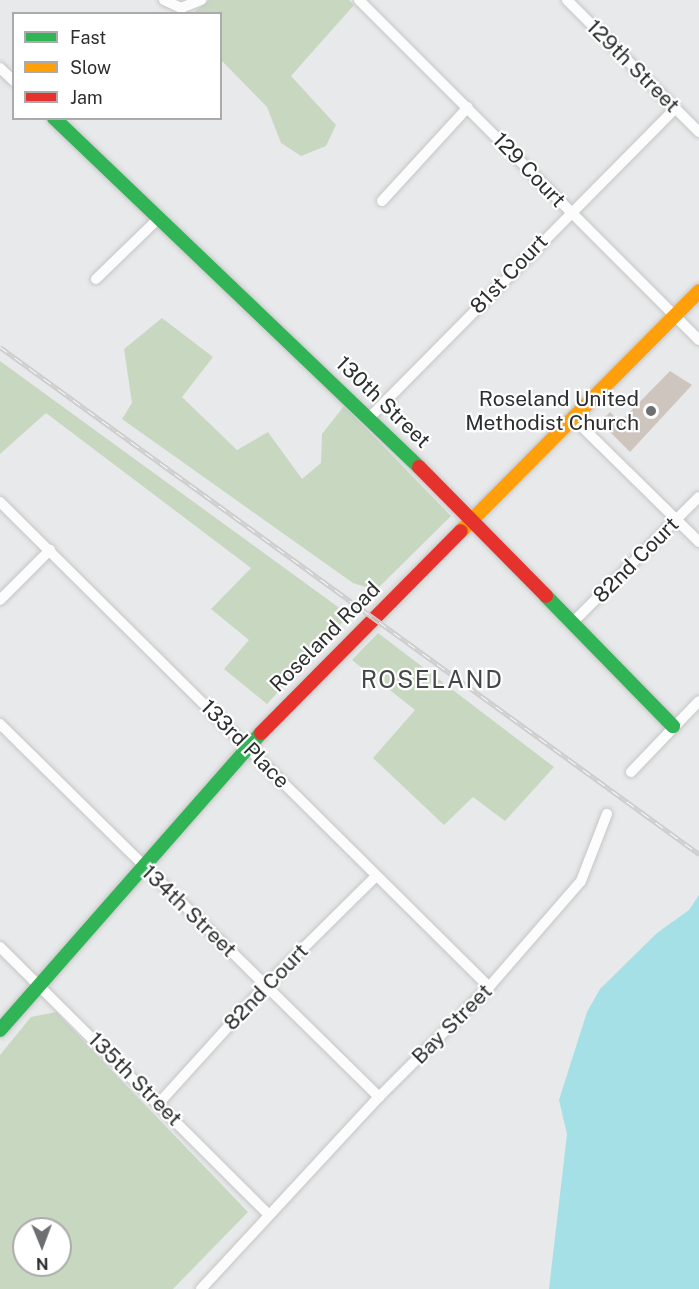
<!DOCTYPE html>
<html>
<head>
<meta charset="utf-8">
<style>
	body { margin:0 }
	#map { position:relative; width:699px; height:1289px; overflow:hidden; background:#e8e9ea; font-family:"Public Sans",sans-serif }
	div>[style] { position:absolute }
	.green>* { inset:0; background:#c8d8c0 }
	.water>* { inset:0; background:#a5e0e6 }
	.building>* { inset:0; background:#cfc5bf }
	.roads { filter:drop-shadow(0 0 2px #c5c6c7) drop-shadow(0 0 2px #c5c6c7) }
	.street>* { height:10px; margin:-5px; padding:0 5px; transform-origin:5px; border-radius:5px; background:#fcfcfc }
	.fast>* { height:14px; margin:-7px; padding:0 7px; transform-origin:7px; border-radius:7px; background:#30b455 }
	.slow>* { height:14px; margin:-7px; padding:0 7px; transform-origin:7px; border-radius:7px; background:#ff9f0a }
	.jam>* { height:14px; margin:-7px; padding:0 7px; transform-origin:7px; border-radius:7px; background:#e5322d }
	.rail>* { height:5px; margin-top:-2.5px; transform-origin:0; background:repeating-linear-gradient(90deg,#fff 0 9px,#cececf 0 18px); box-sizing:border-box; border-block:2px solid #cececf }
	.dots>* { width:16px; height:16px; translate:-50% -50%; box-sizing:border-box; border:3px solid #fff; border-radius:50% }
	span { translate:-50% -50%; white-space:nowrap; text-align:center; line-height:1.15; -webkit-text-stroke:4.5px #fff; paint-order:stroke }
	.street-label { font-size:21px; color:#2d2e2f }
	.poi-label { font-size:21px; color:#2d2e2f }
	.right { translate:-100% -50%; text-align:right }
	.quarter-label { font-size:24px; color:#444648; letter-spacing:1.5px }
	.legend { position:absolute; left:12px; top:12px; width:210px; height:108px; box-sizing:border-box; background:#fff; border:2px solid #ababac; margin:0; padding:8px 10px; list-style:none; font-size:18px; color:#2d2e2f }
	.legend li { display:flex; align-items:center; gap:12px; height:30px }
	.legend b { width:30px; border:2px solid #ababac }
	.north { position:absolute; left:12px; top:1217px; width:60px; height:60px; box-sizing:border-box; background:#fff; border:2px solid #ababac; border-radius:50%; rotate:179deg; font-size:16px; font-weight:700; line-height:24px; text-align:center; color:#2d2e2f }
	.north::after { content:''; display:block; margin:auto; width:21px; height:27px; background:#6e6f70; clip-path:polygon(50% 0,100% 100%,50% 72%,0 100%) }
</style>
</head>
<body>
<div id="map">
	<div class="green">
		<i style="clip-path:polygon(209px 0,349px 0,354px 5px,291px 76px,336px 125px,326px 146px,301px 156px,281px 143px,267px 107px,221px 60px,220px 14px,193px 13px)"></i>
		<i style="clip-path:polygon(162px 318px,213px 357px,182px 397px,237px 450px,268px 432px,302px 479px,321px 463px,322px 434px,344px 406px,451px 516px,376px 590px,353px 583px,122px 419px,132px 403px,124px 349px)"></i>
		<i style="clip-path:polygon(0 361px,349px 615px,267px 704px,224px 669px,249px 640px,211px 609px,251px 568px,46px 413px,0 454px)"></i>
		<i style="clip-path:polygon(378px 633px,554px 767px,505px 821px,473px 797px,444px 825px,373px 758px,415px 710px,352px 660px)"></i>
		<i style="clip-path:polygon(evenodd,56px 1012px,248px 1212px,173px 1289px,0 1289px,0 1055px,31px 1017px,56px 1012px,24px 1229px,60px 1229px,60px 1265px,24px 1265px,24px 1229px)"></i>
	</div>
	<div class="water">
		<i style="clip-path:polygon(699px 895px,699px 1289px,549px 1289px,567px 1134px,559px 1100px,587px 1012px,600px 989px,657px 933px,689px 910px)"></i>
	</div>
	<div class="building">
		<i style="clip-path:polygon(670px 371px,692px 385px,630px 452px,600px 422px,610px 412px,620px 422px)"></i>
	</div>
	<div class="roads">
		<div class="street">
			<i style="left:164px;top:0;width:19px;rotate:25deg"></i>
			<i style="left:181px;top:8px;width:22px;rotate:-22deg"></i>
			<i style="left:359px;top:0;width:481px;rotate:45deg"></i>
			<i style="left:567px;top:0;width:187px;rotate:45deg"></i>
			<i style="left:0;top:68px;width:19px;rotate:43deg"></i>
			<i style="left:382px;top:201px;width:127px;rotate:-47.5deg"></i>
			<i style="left:96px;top:279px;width:88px;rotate:-44.1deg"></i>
			<i style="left:370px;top:417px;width:433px;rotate:-45.3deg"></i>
			<i style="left:573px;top:418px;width:177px;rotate:44.5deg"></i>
			<i style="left:0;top:502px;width:689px;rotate:44.76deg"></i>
			<i style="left:0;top:600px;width:71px;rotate:-45deg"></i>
			<i style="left:573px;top:622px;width:177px;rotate:-44.8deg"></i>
			<i style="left:0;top:724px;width:532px;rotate:44.54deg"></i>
			<i style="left:631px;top:772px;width:98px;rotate:-46.2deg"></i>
			<i style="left:0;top:947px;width:378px;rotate:44.9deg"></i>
			<i style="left:159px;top:1103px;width:158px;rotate:-47.8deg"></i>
			<i style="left:265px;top:986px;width:156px;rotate:-44.7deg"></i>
			<i style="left:201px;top:1289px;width:262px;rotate:-47.2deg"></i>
			<i style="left:379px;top:1097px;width:156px;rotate:-45deg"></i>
			<i style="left:489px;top:987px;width:140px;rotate:-49deg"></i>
			<i style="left:581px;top:881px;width:72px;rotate:-68.8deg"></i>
		</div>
		<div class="fast">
			<i style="left:54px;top:118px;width:505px;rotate:43.72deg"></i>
			<i style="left:546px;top:596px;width:182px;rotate:45.7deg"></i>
			<i style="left:0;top:1030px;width:395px;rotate:-48.7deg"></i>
		</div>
		<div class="slow">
			<i style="left:461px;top:531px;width:338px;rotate:-45.2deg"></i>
		</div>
		<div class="jam">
			<i style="left:419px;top:467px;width:181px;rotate:45.4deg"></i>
			<i style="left:261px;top:733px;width:284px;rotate:-45.3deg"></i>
		</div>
	</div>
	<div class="rail">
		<i style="left:0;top:347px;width:864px;rotate:35.95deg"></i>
	</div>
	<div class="dots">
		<i style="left:651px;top:411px;background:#6e6f70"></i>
	</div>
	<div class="street-label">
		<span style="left:633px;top:66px;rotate:45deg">129th Street</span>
		<span style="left:529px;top:170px;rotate:46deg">129 Court</span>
		<span style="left:509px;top:274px;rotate:-46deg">81st Court</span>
		<span style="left:383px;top:402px;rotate:44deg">130th Street</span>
		<span style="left:636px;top:560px;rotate:-45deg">82nd Court</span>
		<span style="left:325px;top:637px;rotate:-45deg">Roseland Road</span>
		<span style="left:245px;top:744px;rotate:45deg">133rd Place</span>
		<span style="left:189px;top:911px;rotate:44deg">134th Street</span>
		<span style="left:266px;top:987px;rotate:-46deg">82nd Court</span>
		<span style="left:452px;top:1024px;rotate:-45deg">Bay Street</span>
		<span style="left:135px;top:1079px;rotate:45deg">135th Street</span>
	</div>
	<div class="poi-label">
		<span class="right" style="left:639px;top:411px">Roseland United<br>Methodist Church</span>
	</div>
	<div class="quarter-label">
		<span style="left:432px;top:680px">ROSELAND</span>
	</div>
	<ul class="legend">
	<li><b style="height:8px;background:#30b455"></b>Fast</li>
	<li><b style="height:8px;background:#ff9f0a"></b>Slow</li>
	<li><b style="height:8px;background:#e5322d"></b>Jam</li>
	</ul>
	<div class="north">N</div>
</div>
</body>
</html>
